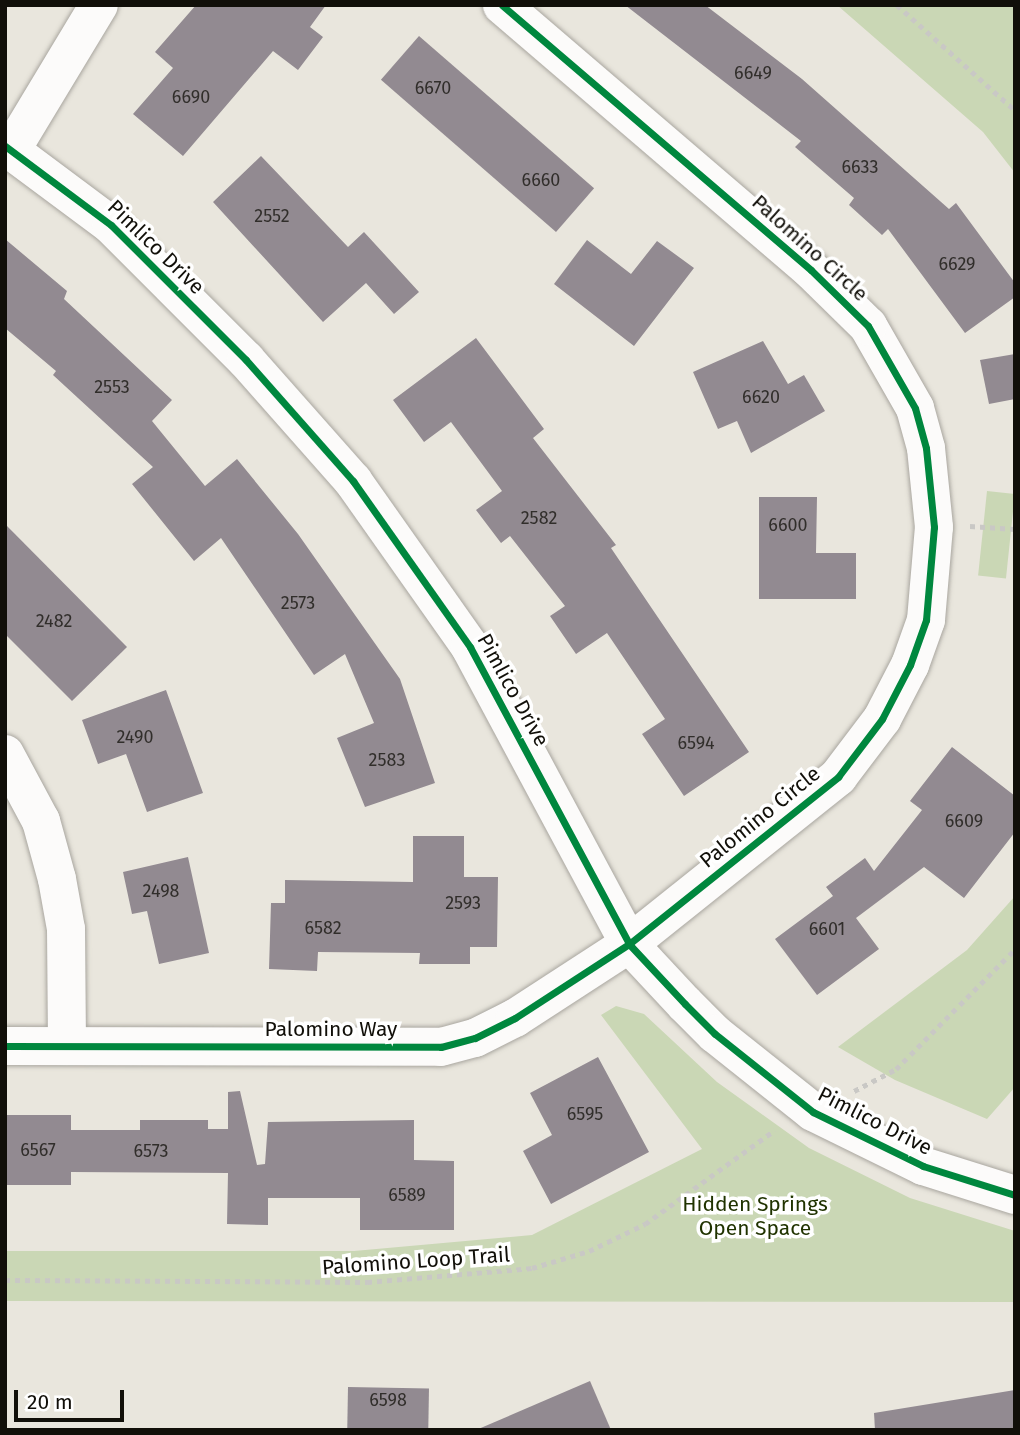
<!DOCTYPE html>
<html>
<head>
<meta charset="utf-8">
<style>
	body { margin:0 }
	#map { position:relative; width:1020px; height:1435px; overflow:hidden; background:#e9e6dd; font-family:"Fira Sans",sans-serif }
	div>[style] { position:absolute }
	.green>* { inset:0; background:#cad7b5; transform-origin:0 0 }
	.building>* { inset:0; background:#928a91; transform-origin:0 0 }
	.path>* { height:4.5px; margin-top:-2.25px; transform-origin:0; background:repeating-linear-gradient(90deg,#c9c8c5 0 5px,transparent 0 10px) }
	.roads { filter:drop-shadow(0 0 2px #a9a69f) drop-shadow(0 0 2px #a9a69f) }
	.minor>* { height:38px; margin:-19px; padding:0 19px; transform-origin:19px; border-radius:19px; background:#fcfbfa }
	.cycleway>* { height:7px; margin:-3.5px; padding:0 3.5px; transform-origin:3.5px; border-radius:3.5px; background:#00873e }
	span { translate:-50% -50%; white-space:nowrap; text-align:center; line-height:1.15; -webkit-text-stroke:7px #fff; paint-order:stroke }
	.number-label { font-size:18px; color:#312e2b }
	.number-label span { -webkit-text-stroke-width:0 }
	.street-label { font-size:21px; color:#110f09 }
	.park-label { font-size:21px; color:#203300 }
	.frame { position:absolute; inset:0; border:7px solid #110f09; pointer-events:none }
	.scale { position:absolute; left:14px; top:1390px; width:110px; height:32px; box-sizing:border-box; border:4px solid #110f09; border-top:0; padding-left:9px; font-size:21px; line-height:24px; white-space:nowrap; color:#110f09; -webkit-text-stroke:5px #fff; paint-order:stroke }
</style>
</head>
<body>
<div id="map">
	<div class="green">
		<i style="clip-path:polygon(837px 5px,1015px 5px,1015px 173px,983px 132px)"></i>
		<i style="left:987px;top:491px;width:28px;height:85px;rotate:6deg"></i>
		<i style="clip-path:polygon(1015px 896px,1015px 1087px,987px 1119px,895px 1080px,838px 1047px,967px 950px)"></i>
		<i style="clip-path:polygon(616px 1006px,644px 1014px,717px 1082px,809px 1148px,910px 1198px,1015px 1231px,1015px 1302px,5px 1301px,5px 1251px,354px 1251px,532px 1235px,702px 1149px,601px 1015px)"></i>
	</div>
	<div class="building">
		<i style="clip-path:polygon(196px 5px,326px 5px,310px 27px,323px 37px,298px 70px,273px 51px,183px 156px,133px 114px,173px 68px,155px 52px)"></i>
		<i style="clip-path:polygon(625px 5px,705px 5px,802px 79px,949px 209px,956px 203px,1015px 283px,1015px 297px,965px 333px,888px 229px,882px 235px,849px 205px,854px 198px,795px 147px,801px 141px)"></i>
		<i style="left:419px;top:36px;width:232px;height:58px;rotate:41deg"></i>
		<i style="clip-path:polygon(261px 156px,348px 247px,364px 232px,419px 292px,394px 314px,366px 283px,323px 322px,213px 202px)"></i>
		<i style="clip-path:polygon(5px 239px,67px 291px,64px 299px,172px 400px,152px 421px,205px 486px,237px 459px,298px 534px,400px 679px,435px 783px,365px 807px,337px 738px,374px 723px,345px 654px,314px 675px,221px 538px,194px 561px,132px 484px,153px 467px,53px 375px,56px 371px,5px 328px)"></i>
		<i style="clip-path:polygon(587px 240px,631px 274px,657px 241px,694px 268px,634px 346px,554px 284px)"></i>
		<i style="clip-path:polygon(476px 338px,544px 429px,533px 438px,616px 545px,611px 548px,749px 752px,684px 796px,642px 734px,665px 719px,607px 633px,576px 654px,550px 616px,565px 606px,510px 536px,501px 543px,476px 510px,502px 491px,451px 422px,424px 442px,393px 400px)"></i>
		<i style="clip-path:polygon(763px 341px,788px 384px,804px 375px,825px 411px,751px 453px,737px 421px,718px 429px,693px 372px)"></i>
		<i style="clip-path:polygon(1015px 354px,1015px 399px,989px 404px,980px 360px)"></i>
		<i style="clip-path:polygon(759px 497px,817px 497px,816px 553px,856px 553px,856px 599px,759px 599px)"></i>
		<i style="clip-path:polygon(5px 524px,127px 647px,72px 701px,5px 634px)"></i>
		<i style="clip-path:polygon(166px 690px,203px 793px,147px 812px,126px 754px,98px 764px,82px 720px)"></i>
		<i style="clip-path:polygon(952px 747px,1015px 796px,1015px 832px,964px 898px,924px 867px,856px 918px,879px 949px,817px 995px,775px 939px,833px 896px,826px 887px,865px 858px,874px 871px,922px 810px,910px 801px)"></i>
		<i style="clip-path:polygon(413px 836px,464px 836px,464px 877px,498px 877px,497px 947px,470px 947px,470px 964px,419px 964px,420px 953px,318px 952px,317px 971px,269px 969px,271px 903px,285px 903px,285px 880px,413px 882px)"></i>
		<i style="clip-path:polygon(188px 857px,209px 953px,159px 964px,147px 911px,132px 914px,123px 872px)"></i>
		<i style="clip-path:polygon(598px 1057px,649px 1152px,551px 1204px,523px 1151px,552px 1135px,530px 1093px)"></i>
		<i style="clip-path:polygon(240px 1091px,257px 1165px,265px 1164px,268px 1122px,414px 1120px,414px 1160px,454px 1161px,454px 1230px,360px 1230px,360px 1198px,268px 1198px,268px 1225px,227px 1224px,228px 1173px,71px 1172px,71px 1185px,5px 1185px,5px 1115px,71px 1115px,71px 1130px,140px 1130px,140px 1120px,208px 1120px,208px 1129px,228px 1129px,228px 1092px)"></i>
		<i style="clip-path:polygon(590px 1381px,611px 1430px,476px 1430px)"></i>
		<i style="left:348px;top:1387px;width:81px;height:43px;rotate:1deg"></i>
		<i style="clip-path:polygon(1015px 1390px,1015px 1430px,875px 1430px,874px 1413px)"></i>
	</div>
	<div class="path">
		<i style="left:897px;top:5px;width:158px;rotate:41.7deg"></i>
		<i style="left:970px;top:526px;width:45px;rotate:3.8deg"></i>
		<i style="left:854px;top:1091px;width:47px;rotate:-27.6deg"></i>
		<i style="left:896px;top:1069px;width:169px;rotate:-45.2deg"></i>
		<i style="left:5px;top:1280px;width:362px;rotate:0.3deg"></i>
		<i style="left:367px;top:1282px;width:166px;rotate:-4.8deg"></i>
		<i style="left:532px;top:1268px;width:59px;rotate:-16.6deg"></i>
		<i style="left:589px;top:1251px;width:62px;rotate:-25.7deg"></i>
		<i style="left:645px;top:1224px;width:160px;rotate:-35.9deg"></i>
	</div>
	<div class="roads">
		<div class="minor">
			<i style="left:5px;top:146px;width:132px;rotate:36.7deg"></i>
			<i style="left:111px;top:225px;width:191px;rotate:45deg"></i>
			<i style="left:246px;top:360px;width:162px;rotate:48.5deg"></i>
			<i style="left:353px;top:481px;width:203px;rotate:54.8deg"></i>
			<i style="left:470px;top:647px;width:337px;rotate:61.8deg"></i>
			<i style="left:629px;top:944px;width:82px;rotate:47deg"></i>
			<i style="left:685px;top:1004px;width:42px;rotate:45deg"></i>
			<i style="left:715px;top:1034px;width:125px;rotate:38.5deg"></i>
			<i style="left:813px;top:1112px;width:123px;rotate:26.1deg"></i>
			<i style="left:923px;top:1166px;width:96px;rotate:17.5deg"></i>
			<i style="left:12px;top:149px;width:168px;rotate:-58.9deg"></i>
			<i style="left:5px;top:754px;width:76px;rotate:61.8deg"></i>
			<i style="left:41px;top:821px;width:60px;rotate:74.6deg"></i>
			<i style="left:57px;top:879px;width:51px;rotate:79.8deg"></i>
			<i style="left:66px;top:929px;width:117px;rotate:89.5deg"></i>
			<i style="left:5px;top:1046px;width:436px;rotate:0.1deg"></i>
			<i style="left:441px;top:1047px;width:35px;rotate:-15deg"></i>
			<i style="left:475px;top:1038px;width:45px;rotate:-26.6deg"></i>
			<i style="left:515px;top:1018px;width:136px;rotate:-33deg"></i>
			<i style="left:629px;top:944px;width:268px;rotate:-38.6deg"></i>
			<i style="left:838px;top:777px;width:73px;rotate:-52.8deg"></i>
			<i style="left:882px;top:719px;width:61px;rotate:-62.6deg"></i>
			<i style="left:910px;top:665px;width:48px;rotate:-70.4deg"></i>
			<i style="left:926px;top:620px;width:93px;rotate:-85.1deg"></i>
			<i style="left:934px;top:527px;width:79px;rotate:-95.8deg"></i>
			<i style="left:926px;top:448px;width:41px;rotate:-105.4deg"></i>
			<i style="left:915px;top:408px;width:95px;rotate:-119.8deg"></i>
			<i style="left:868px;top:326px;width:80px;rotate:-135.5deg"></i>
			<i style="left:811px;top:270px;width:407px;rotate:-139.4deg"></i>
		</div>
	</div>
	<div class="cycleway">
		<i style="left:5px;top:146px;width:132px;rotate:36.7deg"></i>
		<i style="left:111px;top:225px;width:191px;rotate:45deg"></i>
		<i style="left:246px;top:360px;width:162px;rotate:48.5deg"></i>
		<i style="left:353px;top:481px;width:203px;rotate:54.8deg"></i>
		<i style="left:470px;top:647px;width:337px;rotate:61.8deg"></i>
		<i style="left:629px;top:944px;width:82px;rotate:47deg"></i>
		<i style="left:685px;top:1004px;width:42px;rotate:45deg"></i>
		<i style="left:715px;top:1034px;width:125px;rotate:38.5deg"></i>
		<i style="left:813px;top:1112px;width:123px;rotate:26.1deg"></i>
		<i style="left:923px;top:1166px;width:96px;rotate:17.5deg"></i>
		<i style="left:5px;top:1046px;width:436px;rotate:0.1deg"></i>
		<i style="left:441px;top:1047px;width:35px;rotate:-15deg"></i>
		<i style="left:475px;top:1038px;width:45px;rotate:-26.6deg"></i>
		<i style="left:515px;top:1018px;width:136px;rotate:-33deg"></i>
		<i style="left:629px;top:944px;width:268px;rotate:-38.6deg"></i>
		<i style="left:838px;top:777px;width:73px;rotate:-52.8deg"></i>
		<i style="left:882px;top:719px;width:61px;rotate:-62.6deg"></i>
		<i style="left:910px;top:665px;width:48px;rotate:-70.4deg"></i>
		<i style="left:926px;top:620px;width:93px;rotate:-85.1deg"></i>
		<i style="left:934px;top:527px;width:79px;rotate:-95.8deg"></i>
		<i style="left:926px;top:448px;width:41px;rotate:-105.4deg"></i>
		<i style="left:915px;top:408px;width:95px;rotate:-119.8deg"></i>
		<i style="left:868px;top:326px;width:80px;rotate:-135.5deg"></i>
		<i style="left:811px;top:270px;width:407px;rotate:-139.4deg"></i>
	</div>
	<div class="number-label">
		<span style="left:753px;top:73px">6649</span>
		<span style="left:433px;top:88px">6670</span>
		<span style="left:191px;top:97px">6690</span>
		<span style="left:860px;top:167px">6633</span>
		<span style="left:541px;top:180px">6660</span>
		<span style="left:272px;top:216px">2552</span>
		<span style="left:957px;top:264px">6629</span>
		<span style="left:112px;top:387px">2553</span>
		<span style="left:761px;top:397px">6620</span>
		<span style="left:539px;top:518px">2582</span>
		<span style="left:788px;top:525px">6600</span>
		<span style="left:298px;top:603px">2573</span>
		<span style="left:54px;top:621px">2482</span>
		<span style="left:135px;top:737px">2490</span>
		<span style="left:696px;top:743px">6594</span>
		<span style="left:387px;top:760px">2583</span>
		<span style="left:964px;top:821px">6609</span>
		<span style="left:161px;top:891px">2498</span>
		<span style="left:463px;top:903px">2593</span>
		<span style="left:323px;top:928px">6582</span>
		<span style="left:827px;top:929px">6601</span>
		<span style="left:585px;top:1114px">6595</span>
		<span style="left:38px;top:1150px">6567</span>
		<span style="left:151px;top:1151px">6573</span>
		<span style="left:407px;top:1195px">6589</span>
		<span style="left:388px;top:1400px">6598</span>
	</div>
	<div class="street-label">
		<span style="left:156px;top:247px;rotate:44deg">Pimlico Drive</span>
		<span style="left:810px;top:248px;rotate:42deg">Palomino Circle</span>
		<span style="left:513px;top:690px;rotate:61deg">Pimlico Drive</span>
		<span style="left:760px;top:817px;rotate:-39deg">Palomino Circle</span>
		<span style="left:331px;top:1029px">Palomino Way</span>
		<span style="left:875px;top:1121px;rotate:27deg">Pimlico Drive</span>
		<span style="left:416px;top:1261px;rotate:-4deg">Palomino Loop Trail</span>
	</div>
	<div class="park-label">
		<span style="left:755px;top:1216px">Hidden Springs<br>Open Space</span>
	</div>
	<div class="frame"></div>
	<div class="scale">20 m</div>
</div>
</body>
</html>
